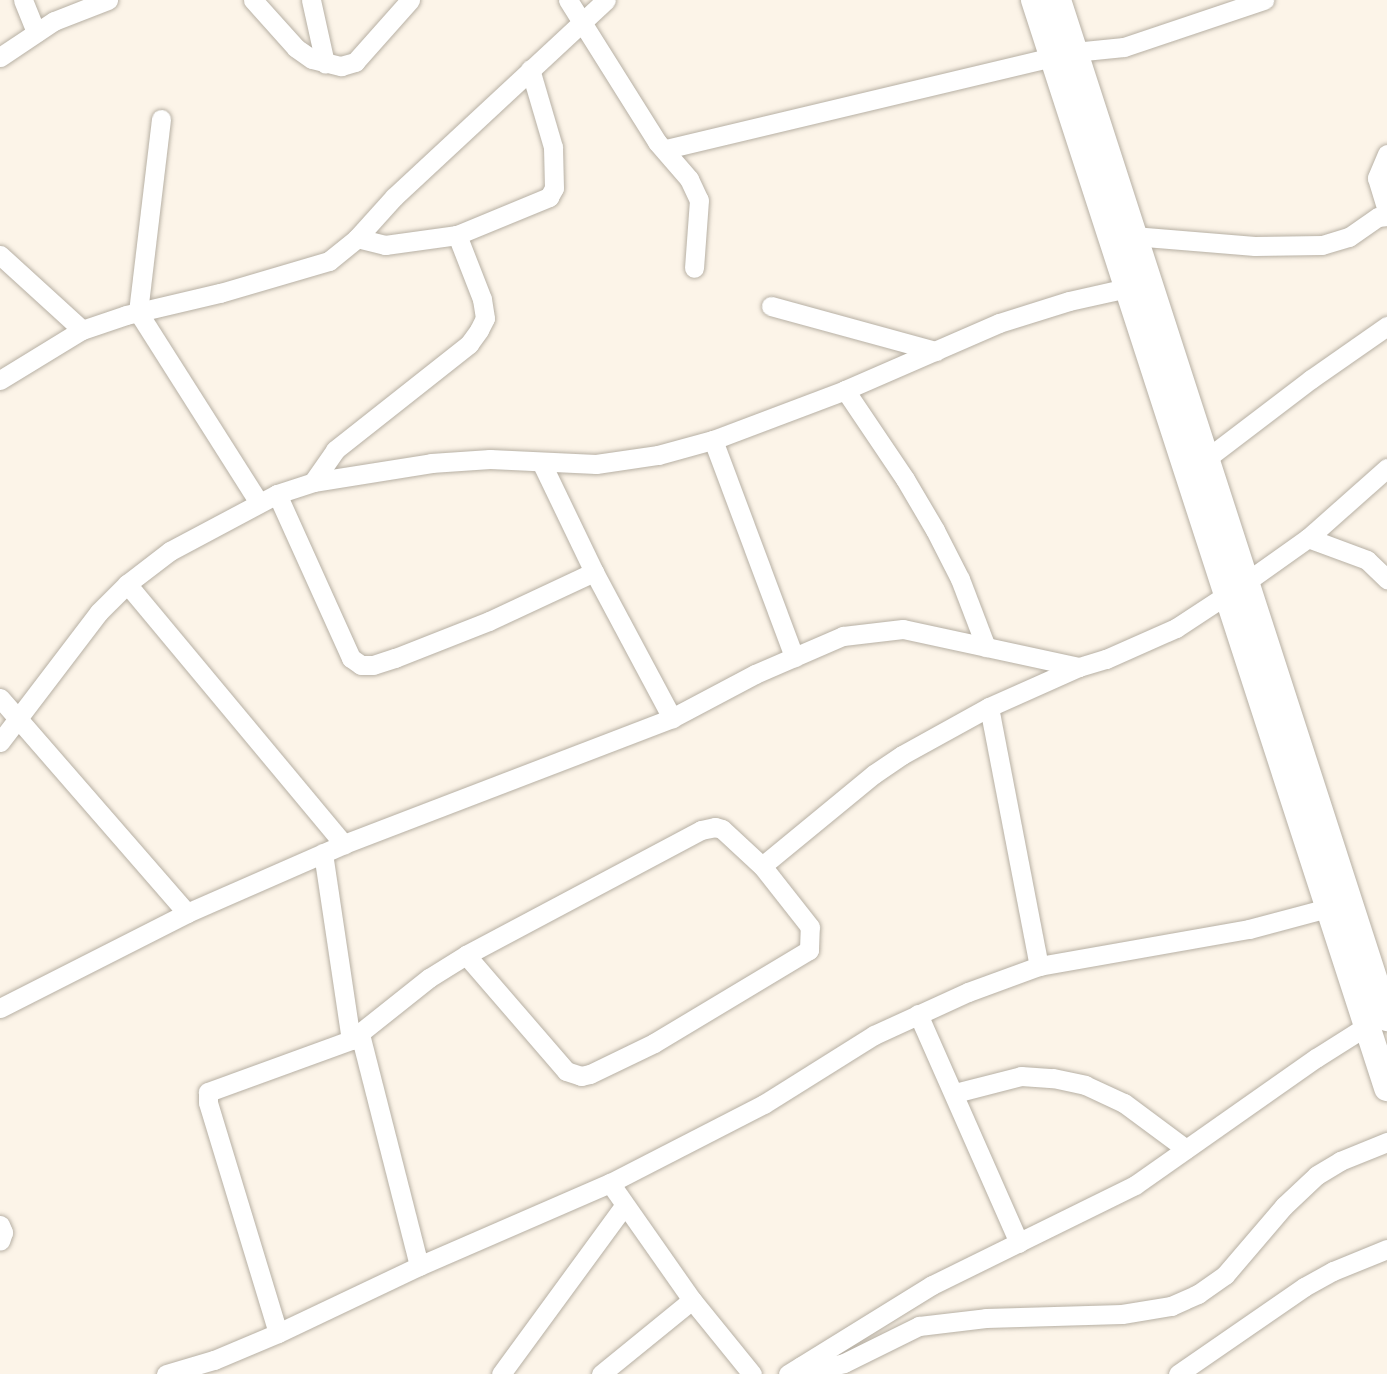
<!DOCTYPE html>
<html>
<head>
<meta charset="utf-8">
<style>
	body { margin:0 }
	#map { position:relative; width:1387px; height:1374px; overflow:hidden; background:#fcf4e8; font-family:"Libre Baskerville",serif }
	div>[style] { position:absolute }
	.roads { filter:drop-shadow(0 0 2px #b7b0a4) drop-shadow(0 0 2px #b7b0a4) }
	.street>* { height:19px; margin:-9.5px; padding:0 9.5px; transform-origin:9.5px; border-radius:9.5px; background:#fff }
	.secondary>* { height:26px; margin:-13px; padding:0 13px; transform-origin:13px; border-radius:13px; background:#fff }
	span { translate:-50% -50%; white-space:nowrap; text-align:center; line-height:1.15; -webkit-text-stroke:6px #fcf4e8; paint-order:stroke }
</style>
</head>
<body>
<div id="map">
	<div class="roads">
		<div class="street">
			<i style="left:23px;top:0;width:35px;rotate:68deg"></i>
			<i style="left:253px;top:0;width:64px;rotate:48.1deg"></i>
			<i style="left:296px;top:48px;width:19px;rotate:35deg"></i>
			<i style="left:312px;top:59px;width:30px;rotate:14deg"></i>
			<i style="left:341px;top:66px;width:15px;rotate:-16deg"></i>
			<i style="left:355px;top:62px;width:83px;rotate:-48.4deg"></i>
			<i style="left:311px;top:0;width:65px;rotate:77.5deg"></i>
			<i style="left:568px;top:0;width:168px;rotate:57.9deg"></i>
			<i style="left:657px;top:142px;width:49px;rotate:49.1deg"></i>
			<i style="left:689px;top:179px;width:23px;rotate:65deg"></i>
			<i style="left:699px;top:200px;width:68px;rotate:94.2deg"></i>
			<i style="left:0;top:57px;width:65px;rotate:-33.7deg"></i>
			<i style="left:54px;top:21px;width:58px;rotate:-21.3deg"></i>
			<i style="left:161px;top:119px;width:194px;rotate:96.8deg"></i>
			<i style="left:138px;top:312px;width:226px;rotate:57.6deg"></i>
			<i style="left:666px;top:149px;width:419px;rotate:-13.4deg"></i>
			<i style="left:1074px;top:52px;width:50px;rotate:-5.7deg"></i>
			<i style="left:1124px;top:47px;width:148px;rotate:-18.6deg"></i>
			<i style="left:1387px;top:154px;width:26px;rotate:113deg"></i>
			<i style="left:1377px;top:178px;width:34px;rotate:73deg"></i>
			<i style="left:1133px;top:236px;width:122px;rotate:4.7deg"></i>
			<i style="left:1255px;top:246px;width:67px;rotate:-0.9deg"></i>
			<i style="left:1322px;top:245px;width:28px;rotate:-17deg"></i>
			<i style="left:1349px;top:237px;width:35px;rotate:-35deg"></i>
			<i style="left:1378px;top:217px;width:9px;rotate:-6deg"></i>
			<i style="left:357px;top:238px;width:29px;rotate:14deg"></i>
			<i style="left:385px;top:245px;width:73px;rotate:-7.9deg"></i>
			<i style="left:457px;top:235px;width:100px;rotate:-22.4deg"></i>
			<i style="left:549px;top:197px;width:10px;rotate:-61deg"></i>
			<i style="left:554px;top:188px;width:41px;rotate:-91.4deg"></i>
			<i style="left:553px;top:147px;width:81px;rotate:-106.4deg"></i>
			<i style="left:0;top:255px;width:111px;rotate:42.4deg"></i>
			<i style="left:771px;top:306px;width:171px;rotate:15.3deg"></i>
			<i style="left:0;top:380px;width:96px;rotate:-31.4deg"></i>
			<i style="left:82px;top:330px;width:46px;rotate:-18.8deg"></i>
			<i style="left:126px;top:315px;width:97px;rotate:-13.2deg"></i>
			<i style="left:220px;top:293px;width:114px;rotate:-16.4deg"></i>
			<i style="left:329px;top:261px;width:36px;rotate:-39deg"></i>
			<i style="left:357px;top:238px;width:55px;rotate:-47.9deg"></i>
			<i style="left:394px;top:197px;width:289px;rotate:-42.9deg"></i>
			<i style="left:845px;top:390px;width:107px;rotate:56deg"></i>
			<i style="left:905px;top:479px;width:59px;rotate:59.5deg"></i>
			<i style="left:935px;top:530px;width:55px;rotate:63deg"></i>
			<i style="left:960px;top:579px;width:73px;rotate:69.1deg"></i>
			<i style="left:713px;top:440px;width:232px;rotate:69.5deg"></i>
			<i style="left:1206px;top:459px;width:132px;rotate:-37.3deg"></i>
			<i style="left:1311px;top:379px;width:93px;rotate:-34.9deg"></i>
			<i style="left:542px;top:464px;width:120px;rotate:64.3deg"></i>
			<i style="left:594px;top:572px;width:166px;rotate:61.9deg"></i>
			<i style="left:313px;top:482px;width:39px;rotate:-55deg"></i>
			<i style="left:335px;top:450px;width:171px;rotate:-38.3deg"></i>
			<i style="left:469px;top:344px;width:17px;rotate:-54deg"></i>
			<i style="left:479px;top:330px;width:13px;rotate:-63deg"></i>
			<i style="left:485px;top:318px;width:19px;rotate:-99deg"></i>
			<i style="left:482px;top:299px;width:69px;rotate:-111.3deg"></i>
			<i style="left:277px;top:494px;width:180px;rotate:65.7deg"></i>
			<i style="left:351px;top:658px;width:12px;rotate:35deg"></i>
			<i style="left:361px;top:665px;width:12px"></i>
			<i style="left:373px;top:665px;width:23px;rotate:-18deg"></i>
			<i style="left:395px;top:658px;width:101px;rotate:-21.5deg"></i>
			<i style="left:489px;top:621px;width:116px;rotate:-25deg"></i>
			<i style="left:1308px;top:538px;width:63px;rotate:20.4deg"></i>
			<i style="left:1367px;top:560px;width:28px;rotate:44deg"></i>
			<i style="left:127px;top:584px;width:339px;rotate:50.2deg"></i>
			<i style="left:0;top:698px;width:285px;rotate:49deg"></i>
			<i style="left:989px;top:707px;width:264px;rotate:79.1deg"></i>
			<i style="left:0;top:742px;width:163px;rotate:-52.7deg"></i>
			<i style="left:99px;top:612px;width:40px;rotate:-45deg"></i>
			<i style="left:127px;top:584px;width:54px;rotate:-37.5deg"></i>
			<i style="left:170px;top:551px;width:121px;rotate:-28deg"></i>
			<i style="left:277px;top:494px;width:38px;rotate:-18deg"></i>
			<i style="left:313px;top:482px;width:120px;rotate:-9.1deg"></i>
			<i style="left:431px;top:463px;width:59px;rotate:-3.9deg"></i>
			<i style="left:490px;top:459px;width:106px;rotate:2.7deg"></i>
			<i style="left:596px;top:464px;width:63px;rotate:-8.3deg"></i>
			<i style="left:658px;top:455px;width:57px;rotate:-15.3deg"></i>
			<i style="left:713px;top:440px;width:141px;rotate:-20.7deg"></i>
			<i style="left:845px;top:390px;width:168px;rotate:-23.5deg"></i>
			<i style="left:999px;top:323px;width:73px;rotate:-17.4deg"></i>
			<i style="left:1069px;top:301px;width:59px;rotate:-12.6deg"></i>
			<i style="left:323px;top:853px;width:189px;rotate:81.5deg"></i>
			<i style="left:466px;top:955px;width:153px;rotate:49.2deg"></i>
			<i style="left:566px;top:1071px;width:16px;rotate:18deg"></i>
			<i style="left:581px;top:1076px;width:9px;rotate:-13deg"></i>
			<i style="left:590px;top:1074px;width:71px;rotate:-25.8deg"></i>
			<i style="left:654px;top:1043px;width:181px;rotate:-31deg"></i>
			<i style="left:809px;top:950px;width:23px;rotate:-88deg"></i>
			<i style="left:810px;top:927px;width:78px;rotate:-128.2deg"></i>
			<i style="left:0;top:1008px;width:210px;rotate:-26.9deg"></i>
			<i style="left:187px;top:913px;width:171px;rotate:-23.7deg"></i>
			<i style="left:344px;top:844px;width:351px;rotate:-21deg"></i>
			<i style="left:672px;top:718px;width:94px;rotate:-27.9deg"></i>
			<i style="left:755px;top:674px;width:96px;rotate:-23.4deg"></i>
			<i style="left:843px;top:636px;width:60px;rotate:-6.7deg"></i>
			<i style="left:903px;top:629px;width:180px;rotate:12.2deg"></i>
			<i style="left:1079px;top:667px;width:28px;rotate:-17deg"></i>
			<i style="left:1106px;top:659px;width:77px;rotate:-23.9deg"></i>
			<i style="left:1176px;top:628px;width:84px;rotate:-33.3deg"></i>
			<i style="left:1246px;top:582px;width:76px;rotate:-35.4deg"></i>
			<i style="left:1308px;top:538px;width:106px;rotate:-41.5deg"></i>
			<i style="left:918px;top:1014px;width:250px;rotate:66.2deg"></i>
			<i style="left:360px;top:1034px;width:239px;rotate:75.7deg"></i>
			<i style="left:955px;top:1093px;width:68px;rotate:-14.4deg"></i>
			<i style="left:1021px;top:1076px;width:32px;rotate:4deg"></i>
			<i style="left:1053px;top:1078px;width:33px;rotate:12deg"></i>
			<i style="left:1085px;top:1085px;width:43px;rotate:24.8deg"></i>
			<i style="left:1124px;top:1103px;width:77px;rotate:36.6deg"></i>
			<i style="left:610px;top:1183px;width:143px;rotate:55deg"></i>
			<i style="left:692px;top:1300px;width:95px;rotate:51deg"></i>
			<i style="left:0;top:1225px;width:8px;rotate:67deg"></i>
			<i style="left:3px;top:1232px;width:9px;rotate:108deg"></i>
			<i style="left:278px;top:1333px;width:241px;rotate:-106.9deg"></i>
			<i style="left:208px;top:1102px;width:10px;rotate:-90deg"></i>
			<i style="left:208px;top:1092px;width:152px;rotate:-20deg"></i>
			<i style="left:351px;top:1040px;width:100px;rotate:-38.5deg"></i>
			<i style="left:429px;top:978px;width:44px;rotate:-31.9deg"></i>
			<i style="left:466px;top:955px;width:266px;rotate:-28deg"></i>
			<i style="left:701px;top:830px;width:14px;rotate:-12deg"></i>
			<i style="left:715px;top:827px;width:7px;rotate:16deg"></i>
			<i style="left:722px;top:829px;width:54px;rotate:42.8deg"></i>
			<i style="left:762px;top:866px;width:145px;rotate:-39.4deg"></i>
			<i style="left:874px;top:774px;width:34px;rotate:-34deg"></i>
			<i style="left:902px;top:755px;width:99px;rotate:-28.9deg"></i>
			<i style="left:989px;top:707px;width:98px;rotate:-24deg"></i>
			<i style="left:801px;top:1366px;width:26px;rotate:2deg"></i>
			<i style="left:827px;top:1367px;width:17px;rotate:-13deg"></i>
			<i style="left:844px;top:1363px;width:84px;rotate:-26.3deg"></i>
			<i style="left:919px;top:1326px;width:67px;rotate:-6.8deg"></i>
			<i style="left:986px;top:1318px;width:136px;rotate:-1.7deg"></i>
			<i style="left:1122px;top:1314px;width:50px;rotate:-9.3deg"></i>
			<i style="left:1171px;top:1306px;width:30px;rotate:-24deg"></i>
			<i style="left:1198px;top:1294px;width:33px;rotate:-35deg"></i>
			<i style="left:1225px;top:1275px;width:91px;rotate:-49.5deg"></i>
			<i style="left:1284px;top:1206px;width:45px;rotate:-43.2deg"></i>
			<i style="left:1317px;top:1175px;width:27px;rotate:-31deg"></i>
			<i style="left:1340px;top:1161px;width:51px;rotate:-22deg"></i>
			<i style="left:166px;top:1374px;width:50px;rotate:-16.3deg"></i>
			<i style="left:214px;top:1360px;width:69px;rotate:-22.9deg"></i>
			<i style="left:278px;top:1333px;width:156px;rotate:-25.4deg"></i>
			<i style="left:419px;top:1266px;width:208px;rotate:-23.5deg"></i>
			<i style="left:610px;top:1183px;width:173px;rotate:-27.2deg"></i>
			<i style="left:764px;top:1104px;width:130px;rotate:-32.1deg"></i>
			<i style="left:874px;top:1035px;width:103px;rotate:-24.6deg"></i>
			<i style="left:968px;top:992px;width:76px;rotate:-20.1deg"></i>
			<i style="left:1039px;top:966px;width:213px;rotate:-10deg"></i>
			<i style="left:1249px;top:929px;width:82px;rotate:-14.9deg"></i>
			<i style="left:501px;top:1374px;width:208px;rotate:-53.8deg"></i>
			<i style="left:601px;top:1374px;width:117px;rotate:-39.1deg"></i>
			<i style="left:788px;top:1374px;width:169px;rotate:-31.7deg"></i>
			<i style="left:932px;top:1285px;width:226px;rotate:-26.2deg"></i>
			<i style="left:1135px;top:1185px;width:221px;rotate:-35.1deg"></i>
			<i style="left:1316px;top:1058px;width:58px;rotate:-32.3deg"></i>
			<i style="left:1178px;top:1374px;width:153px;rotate:-34.6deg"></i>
			<i style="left:1304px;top:1287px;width:33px;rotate:-29deg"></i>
			<i style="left:1333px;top:1271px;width:58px;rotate:-22.2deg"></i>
		</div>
		<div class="secondary">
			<i style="left:1034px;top:0;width:1144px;rotate:72.02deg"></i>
			<i style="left:1058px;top:0;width:1070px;rotate:72.09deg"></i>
		</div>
	</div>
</div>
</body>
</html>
